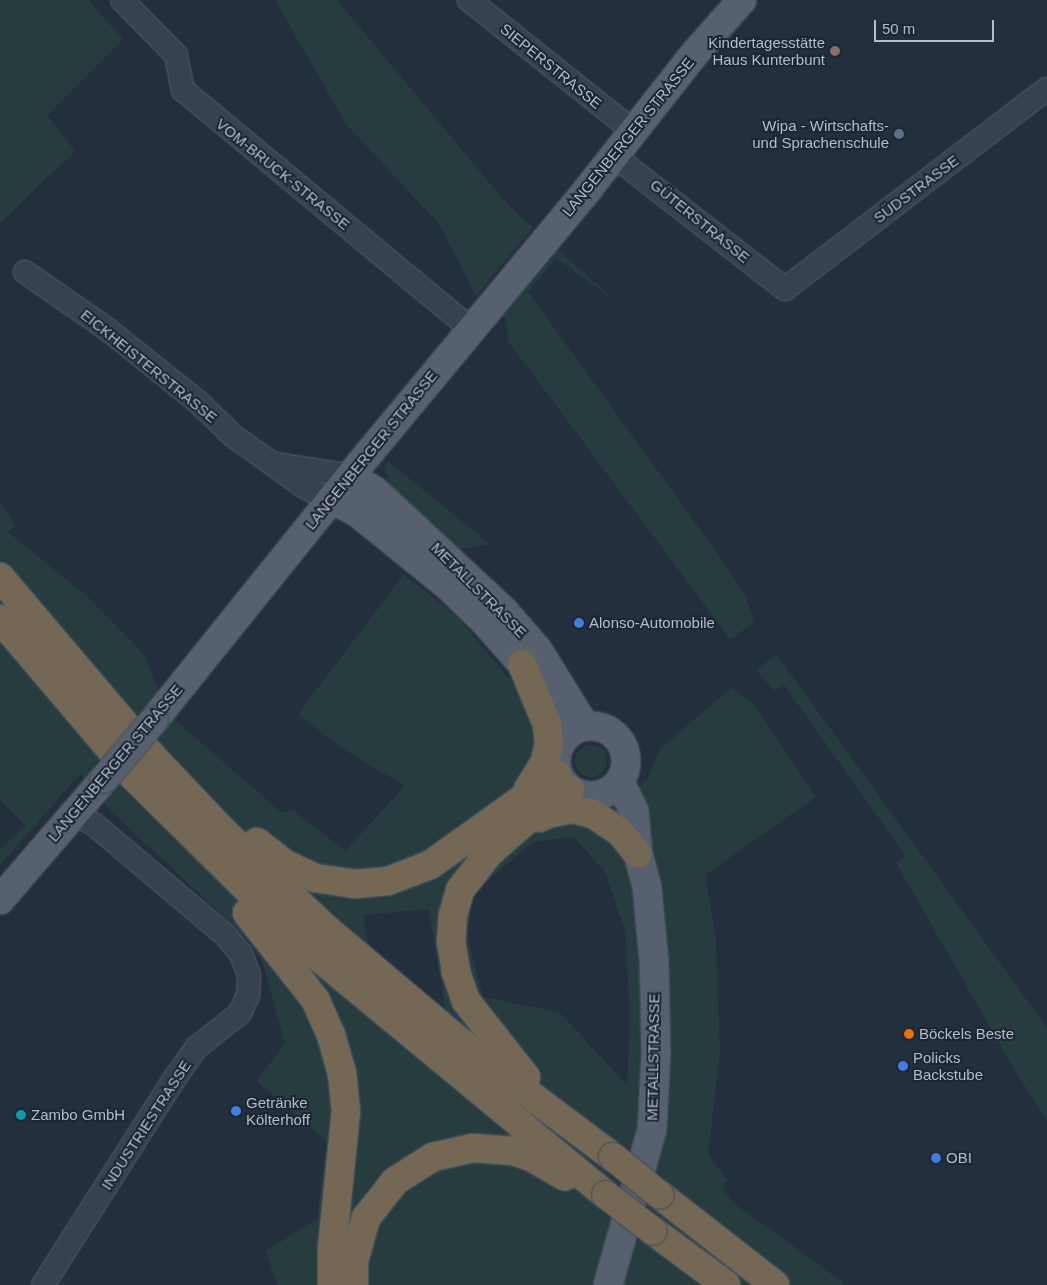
<!DOCTYPE html>
<html>
<head>
<meta charset="utf-8">
<style>
	body { margin:0 }
	#map { position:relative; width:1047px; height:1285px; overflow:hidden; background:#242f3e; font-family:Arial,sans-serif }
	div>[style] { position:absolute }
	.green>* { inset:0; background:#263c3f }
	.round { border-radius:50% }
	.roads { filter:drop-shadow(0 0 1px #565f6c) drop-shadow(0 0 1px #565f6c) }
	.minor>* { height:22px; margin:-11px; padding:0 11px; transform-origin:11px; border-radius:11px; background:#38414e }
	.major>* { height:28px; margin:-14px; padding:0 14px; transform-origin:14px; border-radius:14px; background:#56606e }
	.major>.ring { margin:-14px; padding:0; box-sizing:content-box; background:none; border:28px solid #56606e; border-radius:50% }
	.highway>* { height:28px; margin:-14px; padding:0 14px; transform-origin:14px; border-radius:14px; background:#746855 }
	.bridges { filter:drop-shadow(0 0 1px #414a57) drop-shadow(0 0 1px #414a57) }
	.major-bridge>* { height:28px; margin:-14px; padding:0 14px; transform-origin:14px; border-radius:14px; background:#56606e }
	.highway-bridge>* { height:28px; margin:-14px; padding:0 14px; transform-origin:14px; border-radius:14px; background:#746855 }
	.dots>* { width:14px; height:14px; translate:-50% -50%; box-sizing:border-box; border:2px solid #1d2633; border-radius:50% }
	span { translate:-50% -50%; white-space:nowrap; text-align:center; line-height:1.15; -webkit-text-stroke:4px #1d2633; paint-order:stroke }
	.poi-label { font-size:15px; color:#b4bcc9 }
	.right { translate:-100% -50%; text-align:right }
	.left { translate:0 -50%; text-align:left }
	.street-label { font-size:15px; color:#b4bcc9 }
	.scale { position:absolute; left:874px; top:20px; width:120px; height:22px; box-sizing:border-box; border:2px solid #b4bcc9; border-top:0; padding-left:6px; font-size:15px; line-height:18px; white-space:nowrap; color:#b4bcc9; -webkit-text-stroke:4px #1d2633; paint-order:stroke }
</style>
</head>
<body>
<div id="map">
	<div class="green">
		<i style="clip-path:polygon(0 0,88px 0,123px 39px,47px 115px,75px 151px,0 223px)"></i>
		<i style="clip-path:polygon(275px 0,337px 0,508px 205px,533px 227px,476px 296px,440px 225px,346px 124px)"></i>
		<i style="clip-path:polygon(558px 250px,616px 301px,556px 258px,528px 292px,715px 550px,746px 597px,754px 623px,730px 639px,508px 341px,506px 319px,502px 317px)"></i>
		<i style="clip-path:polygon(389px 462px,490px 544px,459px 549px,392px 490px,384px 467px)"></i>
		<i style="clip-path:polygon(evenodd,0 501px,16px 526px,8px 532px,88px 597px,146px 657px,155px 683px,176px 721px,281px 812px,293px 810px,345px 851px,405px 786px,343px 749px,298px 714px,404px 574px,459px 619px,533px 707px,538px 738px,593px 825px,649px 777px,659px 750px,731px 688px,754px 705px,816px 797px,705px 875px,716px 938px,720px 1052px,708px 1155px,728px 1181px,722px 1187px,733px 1203px,847px 1285px,277px 1285px,266px 1251px,317px 1219px,327px 1142px,257px 1081px,285px 1043px,262px 961px,245px 937px,108px 808px,80px 774px,0 865px,0 850px,25px 825px,0 800px,0 501px,573px 837px,605px 871px,625px 932px,630px 1015px,627px 1085px,559px 1012px,483px 997px,468px 939px,472px 894px,533px 842px,573px 837px,0 501px,429px 909px,445px 1008px,445px 1009px,369px 946px,363px 915px,429px 909px)"></i>
		<i style="clip-path:polygon(777px 655px,1047px 1028px,1047px 1120px,1017px 1074px,896px 863px,906px 856px,784px 685px,774px 691px,756px 669px)"></i>
		<i class="round" style="left:575px;top:745px;width:32px;height:32px"></i>
	</div>
	<div class="roads">
		<div class="minor">
			<i style="left:122px;top:0;width:77px;rotate:45.5deg"></i>
			<i style="left:176px;top:55px;width:36px;rotate:79deg"></i>
			<i style="left:183px;top:90px;width:373px;rotate:39.7deg"></i>
			<i style="left:469px;top:0;width:210px;rotate:38.6deg"></i>
			<i style="left:614px;top:156px;width:217px;rotate:37.9deg"></i>
			<i style="left:785px;top:289px;width:330px;rotate:-37.4deg"></i>
			<i style="left:25px;top:272px;width:100px;rotate:34.8deg"></i>
			<i style="left:107px;top:329px;width:117px;rotate:38.7deg"></i>
			<i style="left:198px;top:402px;width:47px;rotate:44.1deg"></i>
			<i style="left:232px;top:435px;width:91px;rotate:35.6deg"></i>
			<i style="left:306px;top:488px;width:27px;rotate:24deg"></i>
			<i style="left:277px;top:464px;width:74px;rotate:9.3deg"></i>
			<i style="left:43px;top:1285px;width:246px;rotate:-57.5deg"></i>
			<i style="left:175px;top:1078px;width:37px;rotate:-55deg"></i>
			<i style="left:196px;top:1048px;width:56px;rotate:-38.5deg"></i>
			<i style="left:240px;top:1013px;width:20px;rotate:-66deg"></i>
			<i style="left:248px;top:995px;width:20px;rotate:-87deg"></i>
			<i style="left:249px;top:975px;width:22px;rotate:-111deg"></i>
			<i style="left:241px;top:954px;width:25px;rotate:-130deg"></i>
			<i style="left:225px;top:935px;width:170px;rotate:-139.8deg"></i>
			<i style="left:95px;top:825px;width:24px;rotate:-150deg"></i>
		</div>
		<div class="major">
			<i style="left:350px;top:476px;width:29px;rotate:31deg"></i>
			<i style="left:375px;top:491px;width:176px;rotate:42.9deg"></i>
			<i style="left:504px;top:611px;width:52px;rotate:48.9deg"></i>
			<i style="left:538px;top:650px;width:89px;rotate:58.3deg"></i>
			<i style="left:331px;top:499px;width:30px;rotate:27deg"></i>
			<i style="left:358px;top:513px;width:116px;rotate:39deg"></i>
			<i style="left:448px;top:586px;width:53px;rotate:44.2deg"></i>
			<i style="left:486px;top:623px;width:55px;rotate:48.7deg"></i>
			<i style="left:522px;top:664px;width:66px;rotate:54.9deg"></i>
			<i style="left:560px;top:718px;width:18px;rotate:68deg"></i>
			<i style="left:154px;top:720px;width:313px;rotate:-51.2deg"></i>
			<i style="left:350px;top:476px;width:373px;rotate:-50.3deg"></i>
			<i style="left:588px;top:189px;width:174px;rotate:-51.8deg"></i>
			<i style="left:696px;top:52px;width:69px;rotate:-48.5deg"></i>
			<i class="ring" style="left:556px;top:726px;width:42px;height:42px"></i>
			<i style="left:0;top:900px;width:160px;rotate:-49.3deg"></i>
			<i style="left:608px;top:1285px;width:161px;rotate:-74.2deg"></i>
			<i style="left:652px;top:1130px;width:77px;rotate:-87deg"></i>
			<i style="left:656px;top:1053px;width:92px;rotate:-91.2deg"></i>
			<i style="left:654px;top:961px;width:74px;rotate:-95.4deg"></i>
			<i style="left:647px;top:887px;width:34px;rotate:-105deg"></i>
			<i style="left:638px;top:854px;width:43px;rotate:-95.3deg"></i>
			<i style="left:634px;top:811px;width:32px;rotate:-116deg"></i>
		</div>
		<div class="highway">
			<i style="left:0;top:577px;width:232px;rotate:49.7deg"></i>
			<i style="left:150px;top:754px;width:106px;rotate:46.5deg"></i>
			<i style="left:223px;top:831px;width:138px;rotate:43.5deg"></i>
			<i style="left:323px;top:926px;width:186px;rotate:40.2deg"></i>
			<i style="left:465px;top:1046px;width:185px;rotate:36.9deg"></i>
			<i style="left:0;top:619px;width:206px;rotate:49.7deg"></i>
			<i style="left:133px;top:776px;width:242px;rotate:44.7deg"></i>
			<i style="left:305px;top:946px;width:391px;rotate:39.6deg"></i>
			<i style="left:522px;top:664px;width:65px;rotate:67.4deg"></i>
			<i style="left:547px;top:724px;width:20px;rotate:84deg"></i>
			<i style="left:549px;top:744px;width:18px;rotate:103deg"></i>
			<i style="left:545px;top:762px;width:32px;rotate:122deg"></i>
			<i style="left:539px;top:818px;width:9px;rotate:-27deg"></i>
			<i style="left:547px;top:814px;width:26px;rotate:-11deg"></i>
			<i style="left:573px;top:809px;width:21px;rotate:14deg"></i>
			<i style="left:593px;top:814px;width:32px;rotate:34deg"></i>
			<i style="left:620px;top:832px;width:28px;rotate:51deg"></i>
			<i style="left:257px;top:842px;width:36px;rotate:38deg"></i>
			<i style="left:285px;top:864px;width:33px;rotate:25deg"></i>
			<i style="left:315px;top:878px;width:40px;rotate:8.5deg"></i>
			<i style="left:355px;top:884px;width:33px;rotate:-5deg"></i>
			<i style="left:388px;top:881px;width:45px;rotate:-20.9deg"></i>
			<i style="left:430px;top:865px;width:156px;rotate:-35.6deg"></i>
			<i style="left:247px;top:913px;width:110px;rotate:51.7deg"></i>
			<i style="left:315px;top:999px;width:39px;rotate:66deg"></i>
			<i style="left:331px;top:1035px;width:40px;rotate:74deg"></i>
			<i style="left:342px;top:1073px;width:38px;rotate:84deg"></i>
			<i style="left:346px;top:1111px;width:140px;rotate:95.8deg"></i>
			<i style="left:332px;top:1250px;width:35px;rotate:90deg"></i>
			<i style="left:526px;top:1077px;width:97px;rotate:-128.3deg"></i>
			<i style="left:466px;top:1001px;width:31px;rotate:-109deg"></i>
			<i style="left:456px;top:972px;width:30px;rotate:-99deg"></i>
			<i style="left:451px;top:942px;width:27px;rotate:-86deg"></i>
			<i style="left:453px;top:915px;width:26px;rotate:-74deg"></i>
			<i style="left:460px;top:890px;width:47px;rotate:-51.9deg"></i>
			<i style="left:489px;top:853px;width:77px;rotate:-41.3deg"></i>
			<i style="left:547px;top:802px;width:26px;rotate:-28deg"></i>
			<i style="left:660px;top:1195px;width:146px;rotate:38deg"></i>
			<i style="left:653px;top:1231px;width:91px;rotate:36.5deg"></i>
			<i style="left:354px;top:1285px;width:24px;rotate:-90deg"></i>
			<i style="left:354px;top:1261px;width:45px;rotate:-74.4deg"></i>
			<i style="left:366px;top:1218px;width:47px;rotate:-51.9deg"></i>
			<i style="left:395px;top:1181px;width:45px;rotate:-32.3deg"></i>
			<i style="left:433px;top:1157px;width:41px;rotate:-12.7deg"></i>
			<i style="left:473px;top:1148px;width:40px;rotate:4.3deg"></i>
			<i style="left:513px;top:1151px;width:19px;rotate:18deg"></i>
			<i style="left:531px;top:1157px;width:39px;rotate:30deg"></i>
		</div>
	</div>
	<div class="bridges">
		<div class="major-bridge">
			<i style="left:104px;top:779px;width:77px;rotate:-49.7deg"></i>
		</div>
		<div class="highway-bridge">
			<i style="left:613px;top:1157px;width:60px;rotate:39deg"></i>
			<i style="left:606px;top:1195px;width:59px;rotate:37.5deg"></i>
		</div>
	</div>
	<div class="dots">
		<i style="left:835px;top:51px;background:#8d6e63"></i>
		<i style="left:899px;top:134px;background:#5c6f8a"></i>
		<i style="left:579px;top:623px;background:#3f7fe0"></i>
		<i style="left:909px;top:1034px;background:#e8710a"></i>
		<i style="left:903px;top:1066px;background:#3f7fe0"></i>
		<i style="left:236px;top:1111px;background:#3f7fe0"></i>
		<i style="left:21px;top:1115px;background:#0f9aa8"></i>
		<i style="left:936px;top:1158px;background:#3f7fe0"></i>
	</div>
	<div class="poi-label">
		<span class="right" style="left:825px;top:51px">Kindertagesstätte<br>Haus Kunterbunt</span>
		<span class="right" style="left:889px;top:134px">Wipa - Wirtschafts-<br>und Sprachenschule</span>
		<span class="left" style="left:589px;top:623px">Alonso-Automobile</span>
		<span class="left" style="left:919px;top:1034px">Böckels Beste</span>
		<span class="left" style="left:913px;top:1066px">Policks<br>Backstube</span>
		<span class="left" style="left:246px;top:1111px">Getränke<br>Költerhoff</span>
		<span class="left" style="left:31px;top:1115px">Zambo GmbH</span>
		<span class="left" style="left:946px;top:1158px">OBI</span>
	</div>
	<div class="street-label">
		<span style="left:551px;top:66px;rotate:39deg">SIEPERSTRASSE</span>
		<span style="left:628px;top:137px;rotate:-51deg">LANGENBERGER STRASSE</span>
		<span style="left:283px;top:174px;rotate:39deg">VOM-BRUCK-STRASSE</span>
		<span style="left:916px;top:189px;rotate:-37deg">SÜDSTRASSE</span>
		<span style="left:700px;top:221px;rotate:39deg">GÜTERSTRASSE</span>
		<span style="left:149px;top:366px;rotate:39deg">EICKHEISTERSTRASSE</span>
		<span style="left:371px;top:450px;rotate:-51deg">LANGENBERGER STRASSE</span>
		<span style="left:479px;top:590px;rotate:45deg">METALLSTRASSE</span>
		<span style="left:115px;top:763px;rotate:-50deg">LANGENBERGER STRASSE</span>
		<span style="left:653px;top:1057px;rotate:-89deg">METALLSTRASSE</span>
		<span style="left:146px;top:1125px;rotate:-57deg">INDUSTRIESTRASSE</span>
	</div>
	<div class="scale">50 m</div>
</div>
</body>
</html>
